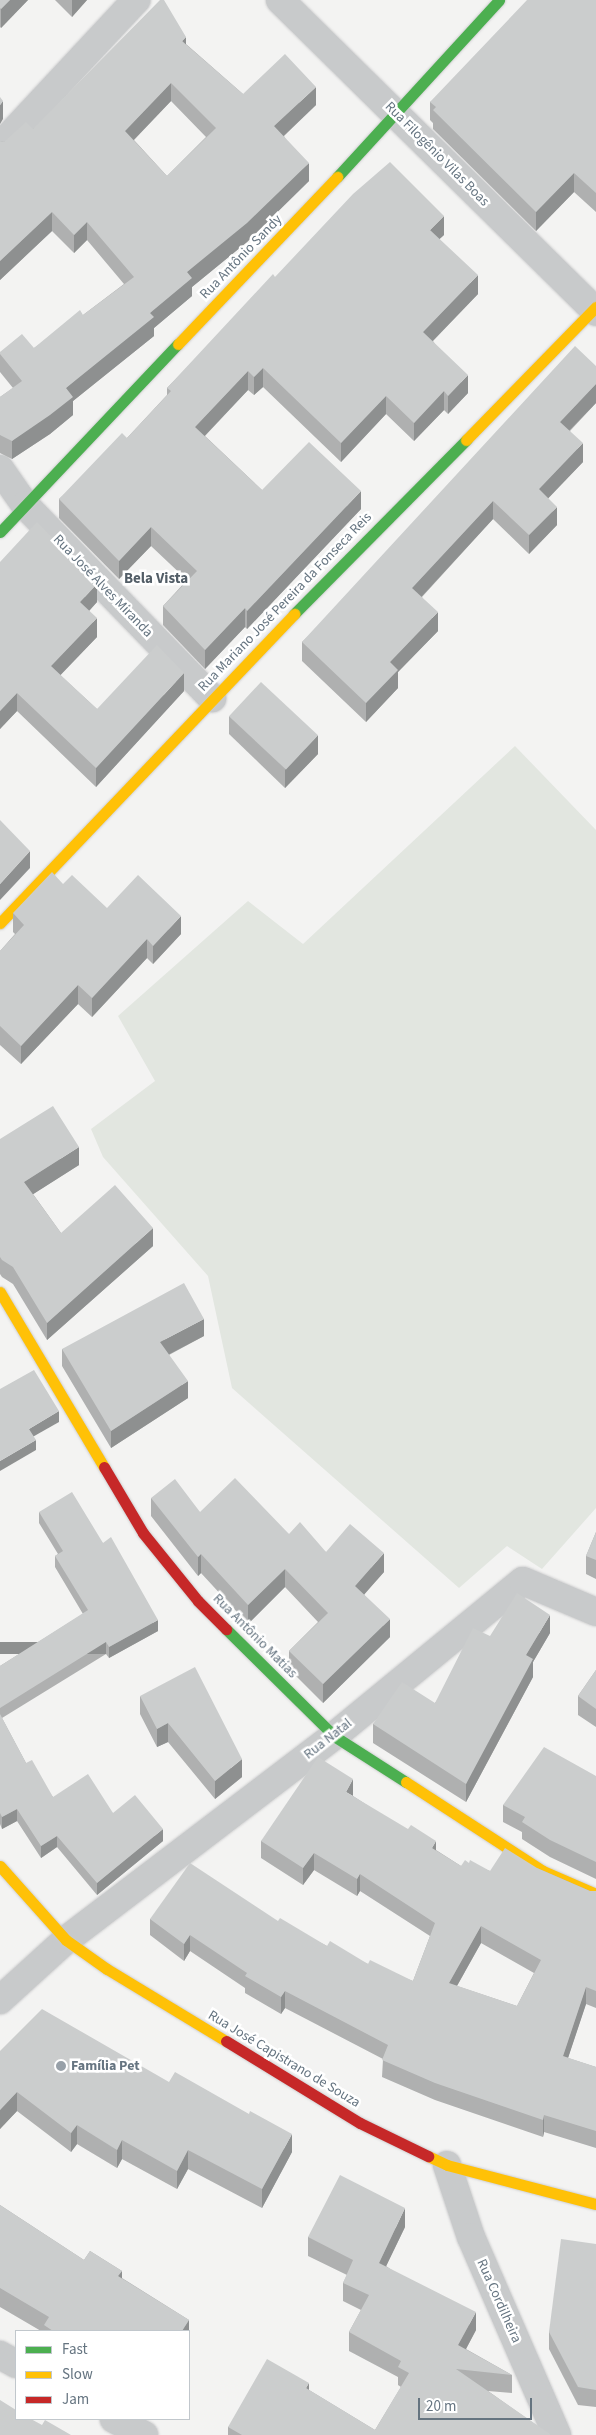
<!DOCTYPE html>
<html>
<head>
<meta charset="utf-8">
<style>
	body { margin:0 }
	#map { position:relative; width:596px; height:2435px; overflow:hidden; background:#f3f3f2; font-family:"Source Sans 3",sans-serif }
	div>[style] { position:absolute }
	.green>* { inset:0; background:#e2e6e0 }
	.roads { filter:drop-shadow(0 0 1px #cfcfd0) drop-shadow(0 0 1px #cfcfd0) }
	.street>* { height:28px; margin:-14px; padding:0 14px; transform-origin:14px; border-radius:14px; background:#c8cacb }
	.fast>* { height:11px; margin:-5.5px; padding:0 5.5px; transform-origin:5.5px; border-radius:5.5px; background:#4caf50 }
	.slow>* { height:11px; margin:-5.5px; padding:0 5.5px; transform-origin:5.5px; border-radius:5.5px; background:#ffc107 }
	.jam>* { height:11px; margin:-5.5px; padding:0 5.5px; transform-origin:5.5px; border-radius:5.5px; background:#c62828 }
	.wall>* { inset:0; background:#afb0b0 }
	.shaded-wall>* { inset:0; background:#8e9090; transform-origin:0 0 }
	.building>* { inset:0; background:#cbcdcd; transform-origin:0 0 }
	.dots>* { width:14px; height:14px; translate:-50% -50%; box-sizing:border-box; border:2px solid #fff; border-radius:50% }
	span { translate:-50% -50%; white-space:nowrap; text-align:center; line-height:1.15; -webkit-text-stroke:5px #fff; paint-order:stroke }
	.street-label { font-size:14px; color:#657480 }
	.poi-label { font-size:14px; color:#657480; font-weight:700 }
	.left { translate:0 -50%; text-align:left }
	.neighbourhood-label { font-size:15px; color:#525d66; font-weight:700 }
	.legend { position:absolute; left:15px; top:2330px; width:175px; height:90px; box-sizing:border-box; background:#fff; border:1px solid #c1c7cc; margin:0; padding:6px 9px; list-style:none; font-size:15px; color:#657480 }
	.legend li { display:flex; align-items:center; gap:10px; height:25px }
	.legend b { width:25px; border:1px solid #c1c7cc }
	.scale { position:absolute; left:418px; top:2398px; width:114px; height:22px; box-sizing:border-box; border:2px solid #657480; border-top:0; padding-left:6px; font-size:15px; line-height:18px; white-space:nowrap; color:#657480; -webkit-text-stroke:4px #fff; paint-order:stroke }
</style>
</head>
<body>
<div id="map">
	<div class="green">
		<i style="clip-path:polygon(515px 746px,596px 830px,596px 1508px,542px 1569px,507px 1546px,459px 1588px,232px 1388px,208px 1276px,103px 1157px,91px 1129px,155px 1081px,118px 1016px,248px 901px,303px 944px)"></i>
	</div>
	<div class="roads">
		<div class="street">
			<i style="left:280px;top:0;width:444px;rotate:44.6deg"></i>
			<i style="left:0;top:146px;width:200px;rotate:-47deg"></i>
			<i style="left:0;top:469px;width:44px;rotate:55.2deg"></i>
			<i style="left:25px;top:505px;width:269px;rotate:45.9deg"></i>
			<i style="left:0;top:2000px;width:89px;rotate:-42.3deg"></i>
			<i style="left:66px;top:1940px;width:337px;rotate:-37.3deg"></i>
			<i style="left:334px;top:1736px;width:244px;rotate:-39.4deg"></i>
			<i style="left:523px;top:1581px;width:79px;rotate:23deg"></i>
			<i style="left:447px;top:2165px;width:76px;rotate:71.6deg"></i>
			<i style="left:471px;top:2237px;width:216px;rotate:66.5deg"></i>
			<i style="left:0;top:2355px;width:18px;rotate:29deg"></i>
			<i style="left:114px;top:2419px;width:34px;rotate:28deg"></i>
		</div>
		<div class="fast">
			<i style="left:337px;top:177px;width:240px;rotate:-47.5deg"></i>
			<i style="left:0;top:532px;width:259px;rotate:-46.6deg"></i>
			<i style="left:294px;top:614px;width:245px;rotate:-45.3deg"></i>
			<i style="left:226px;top:1629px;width:152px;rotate:44.7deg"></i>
			<i style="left:334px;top:1736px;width:85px;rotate:32.6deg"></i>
		</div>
		<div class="slow">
			<i style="left:178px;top:344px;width:231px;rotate:-46.4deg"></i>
			<i style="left:466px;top:440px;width:186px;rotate:-45.7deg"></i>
			<i style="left:0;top:923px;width:427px;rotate:-46.4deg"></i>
			<i style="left:0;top:1292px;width:204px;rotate:59.3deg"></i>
			<i style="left:406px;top:1782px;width:163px;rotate:33deg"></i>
			<i style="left:543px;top:1871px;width:58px;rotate:23.5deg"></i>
			<i style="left:0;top:1866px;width:99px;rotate:48.3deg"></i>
			<i style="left:66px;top:1940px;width:50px;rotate:35.3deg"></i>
			<i style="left:107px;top:1969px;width:139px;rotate:31.2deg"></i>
			<i style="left:428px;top:2156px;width:21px;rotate:25deg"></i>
			<i style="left:447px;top:2165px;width:154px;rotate:14.7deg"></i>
		</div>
		<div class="jam">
			<i style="left:104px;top:1467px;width:77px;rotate:59.4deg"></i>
			<i style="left:143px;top:1533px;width:87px;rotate:51deg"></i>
			<i style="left:198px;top:1601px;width:40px;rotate:45deg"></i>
			<i style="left:226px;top:2041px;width:157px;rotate:31.5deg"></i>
			<i style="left:360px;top:2123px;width:76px;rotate:25.9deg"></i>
		</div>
	</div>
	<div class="wall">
		<i style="clip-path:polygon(0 0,28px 0,1px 28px,0 27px)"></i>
		<i style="clip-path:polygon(55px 0,87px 0,72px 17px)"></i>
		<i style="clip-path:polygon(596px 0,596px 212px,574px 192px,536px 231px,433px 129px,433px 123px,430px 120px,430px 102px)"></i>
		<i style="clip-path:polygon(evenodd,186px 44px,243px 94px,316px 105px,284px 136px,309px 181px,247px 242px,192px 287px,192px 296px,154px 328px,154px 336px,73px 401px,73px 415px,50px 434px,12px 459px,0 453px,0 397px,13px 388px,0 372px,0 352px,34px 348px,83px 315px,124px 284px,87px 240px,74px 253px,52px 231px,0 280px,0 141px,4px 142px,33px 129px,186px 44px,171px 101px,206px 137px,167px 176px,134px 140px,171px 101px)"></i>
		<i style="clip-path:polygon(444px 235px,439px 239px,478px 294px,433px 341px,468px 393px,448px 414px,444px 410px,414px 441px,386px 414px,341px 462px,263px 387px,254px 395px,248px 390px,205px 436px,262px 490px,361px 509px,247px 629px,245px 627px,205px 669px,163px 625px,163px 606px,187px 580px,151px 546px,119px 579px,59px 518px,59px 499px,127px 438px,167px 395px,167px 388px,275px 277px)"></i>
		<i style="clip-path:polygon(596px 366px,596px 403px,570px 431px,583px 462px,548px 498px,557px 525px,529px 554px,493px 519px,422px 597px,438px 631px,398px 672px,398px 688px,366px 722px,302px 661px,302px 642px)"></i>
		<i style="clip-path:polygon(0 562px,97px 602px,89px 611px,97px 637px,60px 675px,97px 709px,184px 691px,96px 787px,17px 711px,0 729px)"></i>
		<i style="clip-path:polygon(229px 716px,318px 754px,285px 788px,229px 734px)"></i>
		<i style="clip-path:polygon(107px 908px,181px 934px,153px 964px,147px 958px,92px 1017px,78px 1004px,21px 1064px,0 1045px,0 951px,15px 934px,13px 932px,13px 913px)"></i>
		<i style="clip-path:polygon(0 1139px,79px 1165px,33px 1194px,61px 1233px,153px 1246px,47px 1340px,13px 1284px,2px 1277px,0 1274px)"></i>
		<i style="clip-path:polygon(204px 1336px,169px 1355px,188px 1398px,111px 1448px,62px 1366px,62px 1349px)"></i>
		<i style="clip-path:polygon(151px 1498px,200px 1512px,289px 1534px,326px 1552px,384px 1572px,364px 1594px,390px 1637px,323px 1703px,289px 1669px,289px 1651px,318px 1622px,285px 1587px,248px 1624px,201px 1573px,198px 1576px,151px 1516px)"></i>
		<i style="clip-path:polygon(39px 1512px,103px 1543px,158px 1631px,109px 1658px,106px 1654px,2px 1718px,26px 1763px,53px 1797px,113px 1813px,163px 1841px,97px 1895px,57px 1847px,41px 1858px,17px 1821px,2px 1829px,0 1824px,0 1666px,83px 1614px,55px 1567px,55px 1556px,58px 1554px,39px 1523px)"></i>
		<i style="clip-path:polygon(596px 1532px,596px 1579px,586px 1574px,586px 1556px)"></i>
		<i style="clip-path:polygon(550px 1633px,533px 1662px,533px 1677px,466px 1802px,373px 1743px,373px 1724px,435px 1703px,490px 1636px)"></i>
		<i style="clip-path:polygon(596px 1670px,596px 1727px,578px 1715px,578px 1696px)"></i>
		<i style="clip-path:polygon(140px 1696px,242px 1777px,215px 1799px,168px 1742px,157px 1747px,140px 1714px)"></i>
		<i style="clip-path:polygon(596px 1776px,596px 1879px,550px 1857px,522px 1839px,522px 1832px,503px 1822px,503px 1805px)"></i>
		<i style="clip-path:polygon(evenodd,353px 1796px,436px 1850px,461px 1866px,469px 1863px,490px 1871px,537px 1868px,590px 1891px,596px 1891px,596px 2008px,586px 2004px,568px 2058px,596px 2067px,596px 2148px,544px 2132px,543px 2137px,435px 2100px,382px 2077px,383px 2059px,285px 2008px,281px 2014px,245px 1993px,245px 1988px,190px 1951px,184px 1961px,150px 1935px,150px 1919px,278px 1921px,327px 1946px,368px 1964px,413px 1981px,430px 1936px,360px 1891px,357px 1896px,314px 1870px,303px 1885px,261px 1858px,261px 1841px,353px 1796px,481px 1943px,534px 1973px,517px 2006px,457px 1986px,481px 1943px)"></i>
		<i style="clip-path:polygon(0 2051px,292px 2152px,262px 2208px,188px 2169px,177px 2189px,122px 2159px,117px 2168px,77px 2144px,71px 2152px,17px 2111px,0 2129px)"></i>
		<i style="clip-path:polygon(0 2205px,84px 2260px,90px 2251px,122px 2271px,122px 2278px,189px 2320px,189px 2339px,189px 2331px,41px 2331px,0 2307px)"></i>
		<i style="clip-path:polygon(405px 2227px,386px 2266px,476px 2330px,466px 2349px,512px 2375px,512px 2393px,488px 2391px,550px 2435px,228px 2435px,228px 2427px,309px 2390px,375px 2430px,401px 2387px,398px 2385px,398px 2377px,349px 2351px,349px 2332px,361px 2310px,343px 2301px,343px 2283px,347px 2275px,308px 2256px,308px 2237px)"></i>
		<i style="clip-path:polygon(596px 2244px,596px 2407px,578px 2405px,549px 2349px,549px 2332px)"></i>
	</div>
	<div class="shaded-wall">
		<i style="clip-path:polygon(10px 0,28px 0,1px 28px,1px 9px)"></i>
		<i style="clip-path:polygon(72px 0,87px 0,72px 17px)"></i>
		<i style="clip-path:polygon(186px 37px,186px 55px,182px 41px)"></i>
		<i style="clip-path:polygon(171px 83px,171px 101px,125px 149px,125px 131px)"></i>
		<i style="clip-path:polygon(316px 87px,316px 105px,274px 145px,274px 126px)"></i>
		<i style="clip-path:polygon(3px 101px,3px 119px,0 124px,0 105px)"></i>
		<i style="clip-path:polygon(309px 163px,309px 181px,247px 242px,192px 287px,192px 296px,154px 328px,154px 336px,73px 401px,73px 415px,50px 434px,12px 459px,12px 441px,66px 388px,150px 313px,187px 272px)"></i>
		<i style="clip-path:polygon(574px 173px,574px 192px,536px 231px,536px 212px)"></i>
		<i style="clip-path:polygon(52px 212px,52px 231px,0 280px,0 261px)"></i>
		<i style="clip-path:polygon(444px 216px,444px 235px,430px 248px,430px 230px)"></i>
		<i style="clip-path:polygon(87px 222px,87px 240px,74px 253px,74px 235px)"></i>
		<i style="clip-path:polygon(478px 275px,478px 294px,423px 351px,423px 332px)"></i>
		<i style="clip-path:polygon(263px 368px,263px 387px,254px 395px,254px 377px)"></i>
		<i style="clip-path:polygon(248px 371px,248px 390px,195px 446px,195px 427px)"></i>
		<i style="clip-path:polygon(468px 375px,468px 393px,448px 414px,448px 396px)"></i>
		<i style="clip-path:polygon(596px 384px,596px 403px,560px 440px,560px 422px)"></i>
		<i style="clip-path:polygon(444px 391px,444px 410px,414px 441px,414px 423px)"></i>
		<i style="clip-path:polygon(386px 396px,386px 414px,341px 462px,341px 443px)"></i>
		<i style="clip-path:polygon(583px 443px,583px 462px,539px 508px,539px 489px)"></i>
		<i style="clip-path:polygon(361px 491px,361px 509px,247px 629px,247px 611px)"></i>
		<i style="clip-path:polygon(493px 501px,493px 519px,412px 607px,412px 588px)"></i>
		<i style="clip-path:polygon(557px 507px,557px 525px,529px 554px,529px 535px)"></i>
		<i style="clip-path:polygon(151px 527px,151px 546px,119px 579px,119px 561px)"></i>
		<i style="clip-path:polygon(97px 584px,97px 602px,80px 621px,80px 602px)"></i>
		<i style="clip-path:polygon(245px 608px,245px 627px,205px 669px,205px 650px)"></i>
		<i style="clip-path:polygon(438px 612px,438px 631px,398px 672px,398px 688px,366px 722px,366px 703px,390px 662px)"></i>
		<i style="clip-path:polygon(97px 618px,97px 637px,51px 685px,51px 666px)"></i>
		<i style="clip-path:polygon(184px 673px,184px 691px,96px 787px,96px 768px)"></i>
		<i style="clip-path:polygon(17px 693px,17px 711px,0 729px,0 711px)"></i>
		<i style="clip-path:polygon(318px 735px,318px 754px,285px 788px,285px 770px)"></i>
		<i style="clip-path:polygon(30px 851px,30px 868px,0 900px,0 884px)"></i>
		<i style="clip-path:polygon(181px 916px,181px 934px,153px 964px,153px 946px)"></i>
		<i style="clip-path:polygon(147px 939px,147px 958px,92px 1017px,92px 998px)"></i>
		<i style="clip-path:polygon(78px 985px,78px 1004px,21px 1064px,21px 1046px)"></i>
		<i style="clip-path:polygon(79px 1147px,79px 1165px,24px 1200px,24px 1182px)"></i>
		<i style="clip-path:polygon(153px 1228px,153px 1246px,47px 1340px,47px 1323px)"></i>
		<i style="clip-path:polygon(204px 1319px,204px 1336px,160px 1359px,160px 1342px)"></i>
		<i style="clip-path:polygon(188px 1381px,188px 1398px,111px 1448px,111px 1431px)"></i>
		<i style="clip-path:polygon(59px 1411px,59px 1422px,29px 1439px,29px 1429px)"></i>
		<i style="clip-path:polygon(36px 1440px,36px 1450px,0 1471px,0 1461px)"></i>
		<i style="clip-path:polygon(384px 1553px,384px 1572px,355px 1605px,355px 1586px)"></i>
		<i style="clip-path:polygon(201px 1554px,201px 1573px,198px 1576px,198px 1557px)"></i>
		<i style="clip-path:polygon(285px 1569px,285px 1587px,248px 1624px,248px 1605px)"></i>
		<i style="clip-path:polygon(550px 1615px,550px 1633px,533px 1662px,533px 1677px,466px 1802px,466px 1784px,526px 1655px)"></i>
		<i style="clip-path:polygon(390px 1619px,390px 1637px,323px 1703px,323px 1684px)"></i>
		<i style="clip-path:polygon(158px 1620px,158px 1631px,109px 1658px,109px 1647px)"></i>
		<i style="left:106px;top:1642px;width:12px;height:125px;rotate:90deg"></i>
		<i style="clip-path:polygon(168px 1723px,168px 1742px,157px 1747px,157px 1729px)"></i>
		<i style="clip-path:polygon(242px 1759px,242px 1777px,215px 1799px,215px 1781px)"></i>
		<i style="clip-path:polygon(353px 1779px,353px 1796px,346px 1792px)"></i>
		<i style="clip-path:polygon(17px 1809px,17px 1821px,2px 1829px,2px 1817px)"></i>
		<i style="clip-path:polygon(163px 1829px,163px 1841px,97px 1895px,97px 1883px)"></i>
		<i style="clip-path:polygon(57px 1836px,57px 1847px,41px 1858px,41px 1846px)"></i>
		<i style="clip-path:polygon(436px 1841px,436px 1858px,432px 1848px)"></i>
		<i style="clip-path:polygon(314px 1853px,314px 1870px,303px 1885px,303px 1868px)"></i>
		<i style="clip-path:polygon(360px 1874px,360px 1891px,357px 1896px,357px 1879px)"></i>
		<i style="clip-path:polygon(481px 1926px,481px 1943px,449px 2000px,449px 1983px)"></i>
		<i style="clip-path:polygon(190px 1935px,190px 1951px,184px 1961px,184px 1944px)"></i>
		<i style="clip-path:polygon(586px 1987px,586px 2004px,563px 2073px,563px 2056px)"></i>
		<i style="clip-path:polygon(285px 1991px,285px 2008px,281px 2014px,281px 1997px)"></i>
		<i style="clip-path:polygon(17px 2092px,17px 2111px,0 2129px,0 2110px)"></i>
		<i style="clip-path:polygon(544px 2115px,544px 2132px,543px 2137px,543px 2120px)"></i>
		<i style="clip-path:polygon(77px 2125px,77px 2144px,71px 2152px,71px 2133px)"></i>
		<i style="clip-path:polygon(292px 2134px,292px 2152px,262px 2208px,262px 2189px)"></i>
		<i style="clip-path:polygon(122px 2140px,122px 2159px,117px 2168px,117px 2150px)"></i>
		<i style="clip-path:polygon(188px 2150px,188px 2169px,177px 2189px,177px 2171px)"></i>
		<i style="clip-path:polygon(405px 2208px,405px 2227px,379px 2281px,379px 2263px)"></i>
		<i style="clip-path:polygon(122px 2271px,122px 2289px,118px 2276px)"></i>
		<i style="clip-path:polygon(476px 2312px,476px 2330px,458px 2364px,458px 2345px)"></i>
		<i style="clip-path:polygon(189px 2320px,189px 2339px,189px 2331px,182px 2331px)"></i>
		<i style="clip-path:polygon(309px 2383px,309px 2401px,306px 2388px)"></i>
	</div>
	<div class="building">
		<i style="clip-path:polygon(0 0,10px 0,1px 9px,0 8px)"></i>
		<i style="clip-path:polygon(evenodd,160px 0,164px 0,186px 37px,182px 41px,243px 94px,285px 54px,316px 87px,274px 126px,309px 163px,247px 223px,187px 272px,192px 278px,150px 313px,154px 317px,66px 388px,73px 397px,50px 415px,12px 441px,0 435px,0 397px,22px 381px,0 354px,0 352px,22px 334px,34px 348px,80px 310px,83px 315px,134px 277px,87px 222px,74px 235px,52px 212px,0 261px,0 141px,4px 142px,26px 122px,33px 129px,160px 0,171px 83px,216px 128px,167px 176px,125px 131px,171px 83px)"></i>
		<i style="clip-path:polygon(527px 0,596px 0,596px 193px,574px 173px,536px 212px,433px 110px,436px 107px,430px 102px)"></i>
		<i style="clip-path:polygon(0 97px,3px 101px,0 105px)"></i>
		<i style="clip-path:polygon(390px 162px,444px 216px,430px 230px,478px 275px,423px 332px,468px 375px,448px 396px,444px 391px,414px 423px,386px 396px,341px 443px,263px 368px,254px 377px,248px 371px,195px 427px,262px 490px,309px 442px,361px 491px,247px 611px,245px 608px,205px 650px,163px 606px,197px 571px,151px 527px,119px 561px,59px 499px,122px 433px,127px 438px,171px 391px,167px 388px,273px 274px,275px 277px,353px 194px)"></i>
		<i style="clip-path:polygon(575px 346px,596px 366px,596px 384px,560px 422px,583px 443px,539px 489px,557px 507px,529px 535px,493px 501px,412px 588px,438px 612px,390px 662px,398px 670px,366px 703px,302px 642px)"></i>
		<i style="clip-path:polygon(37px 522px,97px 584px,80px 602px,97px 618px,51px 666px,97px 709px,157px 645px,184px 673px,96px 768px,17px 693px,0 711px,0 562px)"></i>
		<i style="left:261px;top:682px;width:78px;height:47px;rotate:43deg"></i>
		<i style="clip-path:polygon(0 820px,30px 851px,0 884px)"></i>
		<i style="clip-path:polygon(52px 872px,63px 884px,72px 875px,107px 908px,138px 875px,181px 916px,153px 946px,147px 939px,92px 998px,78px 985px,21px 1046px,0 1026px,0 951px,24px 925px,13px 913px)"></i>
		<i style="clip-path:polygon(53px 1106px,79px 1147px,24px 1182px,61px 1233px,115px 1185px,153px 1228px,47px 1323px,13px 1267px,2px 1260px,0 1257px,0 1139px)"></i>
		<i style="clip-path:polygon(184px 1283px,204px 1319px,160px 1342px,188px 1381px,111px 1431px,62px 1349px)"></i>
		<i style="clip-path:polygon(34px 1370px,59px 1411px,29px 1429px,36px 1440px,0 1461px,0 1389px)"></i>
		<i style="clip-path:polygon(235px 1478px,289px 1534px,300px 1522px,326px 1552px,350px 1524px,384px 1553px,355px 1586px,390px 1619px,323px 1684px,289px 1651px,328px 1613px,285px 1569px,248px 1605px,201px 1554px,198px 1557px,151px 1498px,175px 1479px,200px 1512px)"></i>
		<i style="clip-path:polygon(72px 1492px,103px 1543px,111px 1537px,158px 1620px,109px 1647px,106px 1642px,0 1708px,0 1666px,88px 1610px,55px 1556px,63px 1551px,39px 1512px)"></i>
		<i style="clip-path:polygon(596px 1532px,596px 1560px,586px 1556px)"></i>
		<i style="clip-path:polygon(517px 1593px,550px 1615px,526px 1655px,533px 1659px,466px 1784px,373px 1724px,402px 1682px,435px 1703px,473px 1628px,490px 1636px)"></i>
		<i style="clip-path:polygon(195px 1667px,242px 1759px,215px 1781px,168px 1723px,157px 1729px,140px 1696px)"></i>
		<i style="clip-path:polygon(596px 1670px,596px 1709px,578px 1696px)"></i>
		<i style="clip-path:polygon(0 1714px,26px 1763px,32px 1760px,53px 1797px,88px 1774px,113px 1813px,135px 1795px,163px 1829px,97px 1883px,57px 1836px,41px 1846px,17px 1809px,2px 1817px,0 1813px)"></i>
		<i style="clip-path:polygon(544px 1747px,596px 1776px,596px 1862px,550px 1840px,522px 1822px,525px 1817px,503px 1805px)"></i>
		<i style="clip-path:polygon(evenodd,318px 1757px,353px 1779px,346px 1792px,408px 1829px,411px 1825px,436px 1841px,432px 1848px,461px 1866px,465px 1860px,469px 1863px,470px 1860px,490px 1871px,505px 1848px,537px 1868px,590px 1891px,596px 1891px,596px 1991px,586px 1987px,563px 2056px,596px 2067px,596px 2131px,544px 2115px,543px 2120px,435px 2083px,382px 2060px,388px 2045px,285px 1991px,281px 1997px,245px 1976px,247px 1973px,190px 1935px,184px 1944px,150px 1919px,190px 1863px,278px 1921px,280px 1918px,327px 1946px,330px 1941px,368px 1964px,370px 1960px,413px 1981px,435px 1923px,360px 1874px,357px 1879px,314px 1853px,303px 1868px,261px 1841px,318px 1757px,481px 1926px,541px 1960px,517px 2006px,449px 1983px,481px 1926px)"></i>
		<i style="clip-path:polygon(42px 2009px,169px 2082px,175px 2072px,249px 2114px,250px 2111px,292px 2134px,262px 2189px,188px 2150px,177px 2171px,122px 2140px,117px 2150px,77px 2125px,71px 2133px,17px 2092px,0 2110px,0 2051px)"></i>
		<i style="clip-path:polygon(340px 2175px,405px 2208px,379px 2263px,476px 2312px,458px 2345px,512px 2375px,456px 2369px,550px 2434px,550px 2435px,242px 2435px,228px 2427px,267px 2359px,309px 2383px,306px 2388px,375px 2430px,409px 2373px,398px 2367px,401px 2361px,349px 2332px,369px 2295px,343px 2283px,353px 2260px,308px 2237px)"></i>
		<i style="clip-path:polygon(0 2205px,84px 2260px,90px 2251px,122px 2271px,118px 2276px,189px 2320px,182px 2331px,53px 2331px,44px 2325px,49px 2317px,0 2288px)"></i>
		<i style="clip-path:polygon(561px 2239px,596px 2244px,596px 2390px,578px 2387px,549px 2332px)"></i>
		<i style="clip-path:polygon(0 2400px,16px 2410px,16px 2419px,31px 2419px,42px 2425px,45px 2420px,71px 2435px,0 2435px)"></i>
	</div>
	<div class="dots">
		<i style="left:61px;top:2066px;background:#97a0a8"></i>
	</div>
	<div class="street-label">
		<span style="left:437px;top:154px;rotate:45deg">Rua Filogênio Vilas Boas</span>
		<span style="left:241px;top:257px;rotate:-46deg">Rua Antônio Sandy</span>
		<span style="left:103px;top:586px;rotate:46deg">Rua José Alves Miranda</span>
		<span style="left:285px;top:602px;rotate:-46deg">Rua Mariano José Pereira da Fonseca Reis</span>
		<span style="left:255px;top:1636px;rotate:45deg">Rua Antônio Matias</span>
		<span style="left:328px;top:1739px;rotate:-38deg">Rua Natal</span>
		<span style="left:284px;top:2059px;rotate:31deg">Rua José Capistrano de Souza</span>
		<span style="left:499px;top:2301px;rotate:66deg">Rua Cordilheira</span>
	</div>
	<div class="poi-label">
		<span class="left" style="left:71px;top:2066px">Família Pet</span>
	</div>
	<div class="neighbourhood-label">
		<span style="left:156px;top:579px">Bela Vista</span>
	</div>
	<ul class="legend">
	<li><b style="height:6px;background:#4caf50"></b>Fast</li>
	<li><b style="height:6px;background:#ffc107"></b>Slow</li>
	<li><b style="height:6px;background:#c62828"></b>Jam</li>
	</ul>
	<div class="scale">20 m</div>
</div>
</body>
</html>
